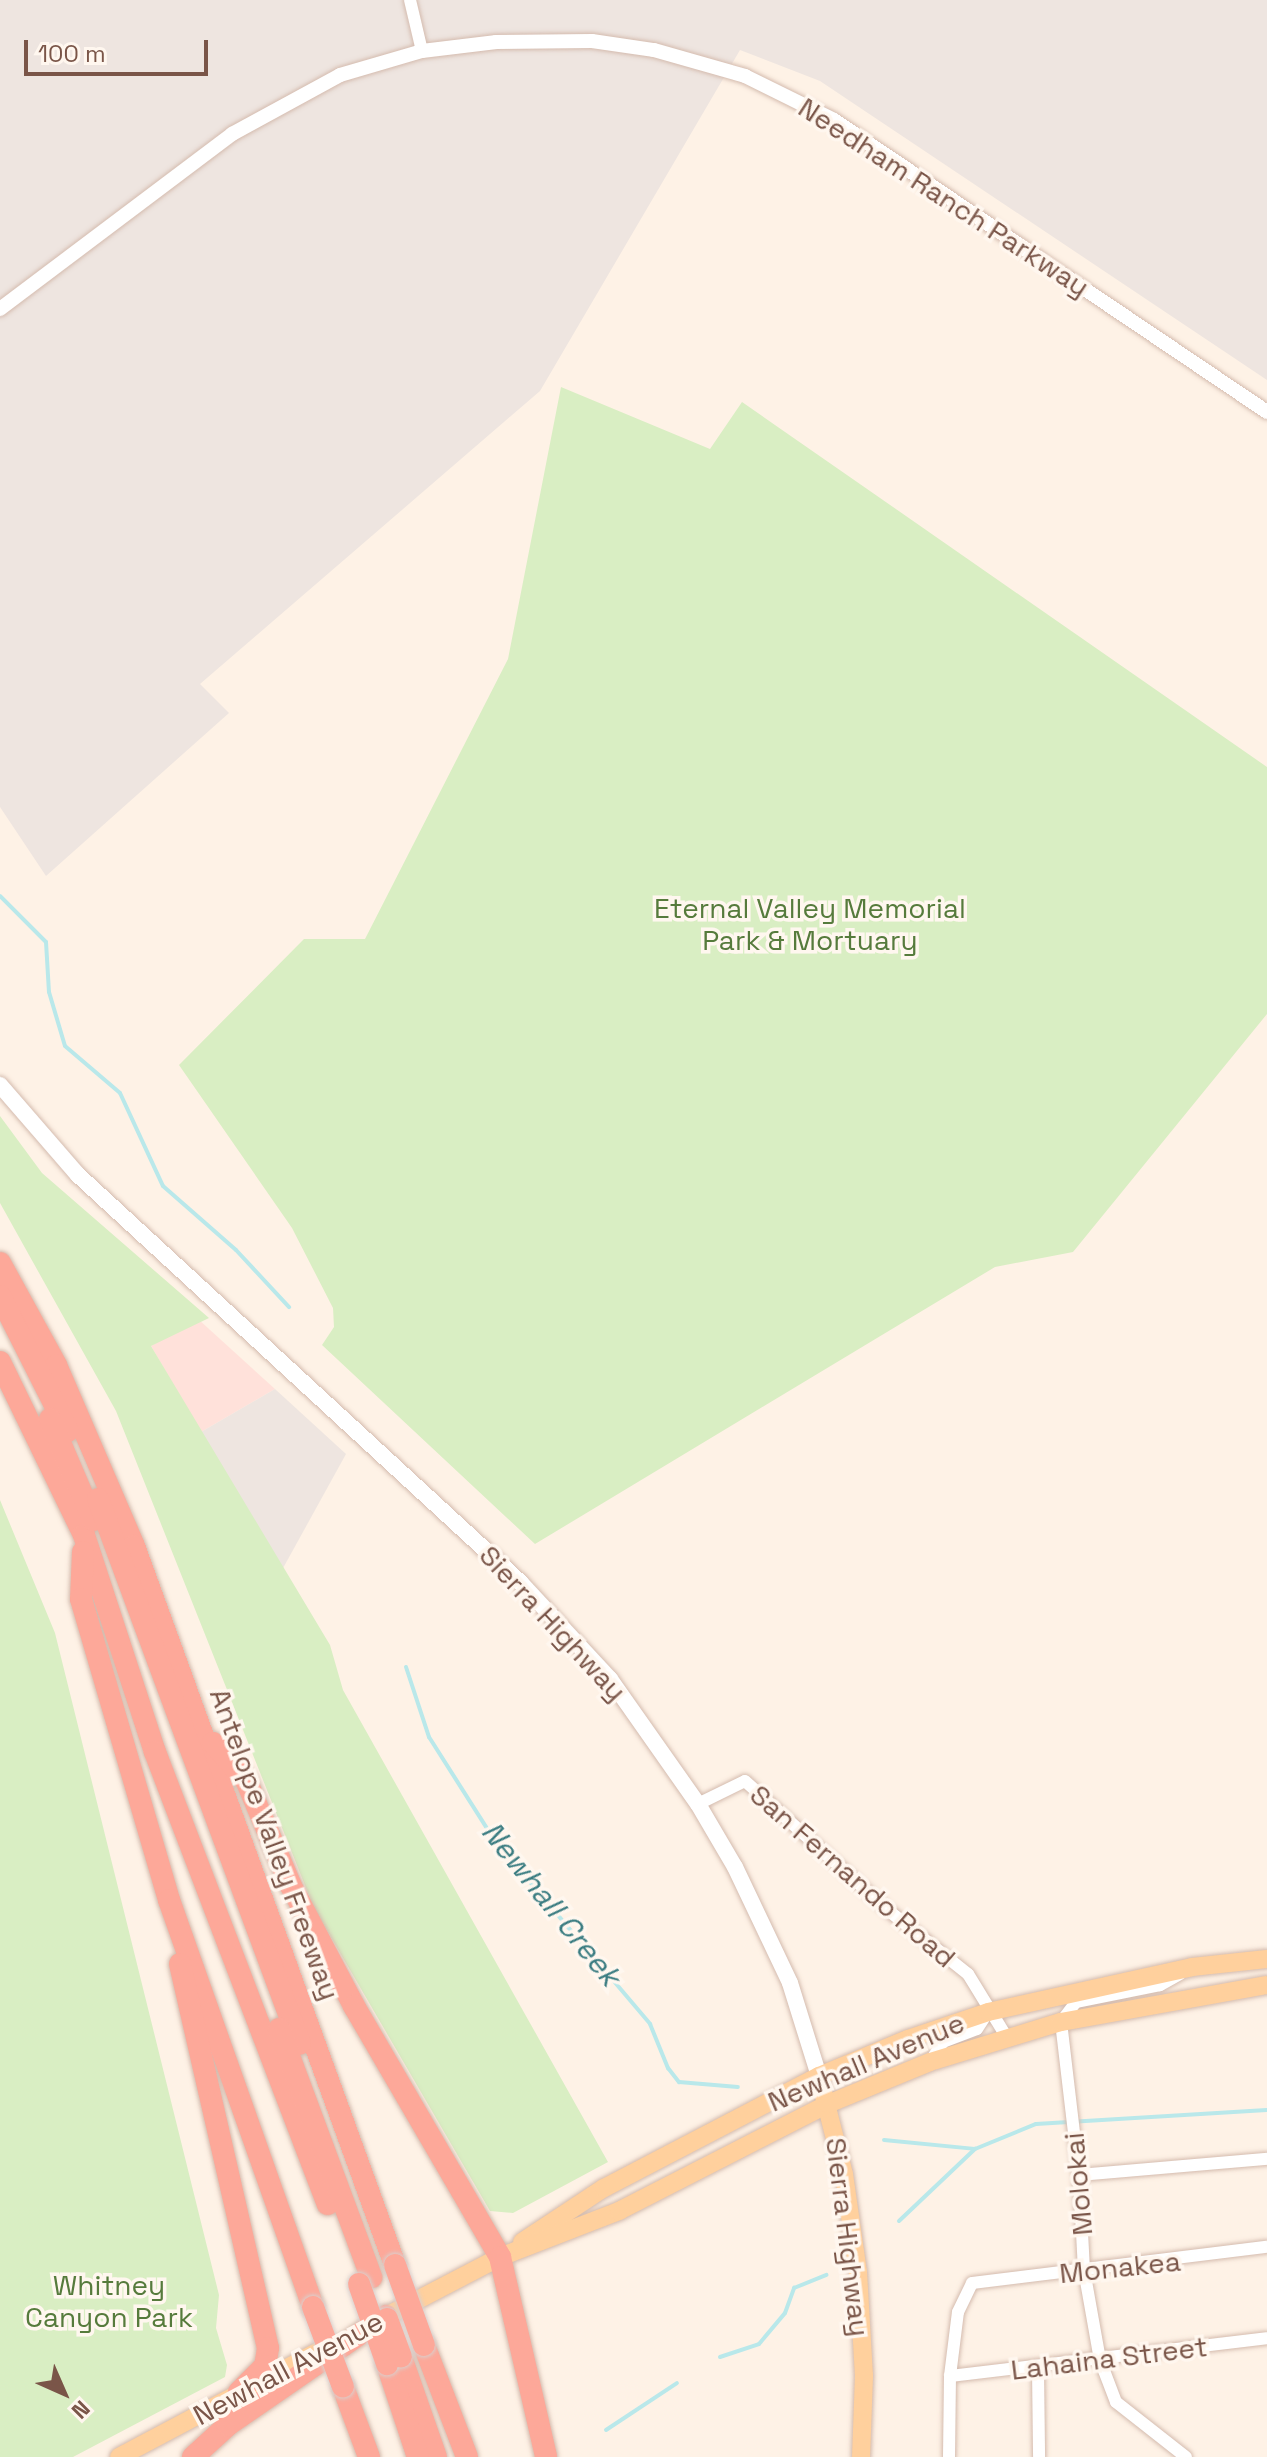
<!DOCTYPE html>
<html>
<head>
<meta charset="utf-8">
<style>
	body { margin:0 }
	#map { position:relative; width:1267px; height:2457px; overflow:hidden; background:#fef2e6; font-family:"Space Grotesk",sans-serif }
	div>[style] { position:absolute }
	.commercial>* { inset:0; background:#ffe1da }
	.industrial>* { inset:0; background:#eee5e0 }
	.green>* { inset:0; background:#d9eec3 }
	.stream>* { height:4px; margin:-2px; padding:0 2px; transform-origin:2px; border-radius:2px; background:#b9e8ea }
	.roads { filter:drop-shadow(0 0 2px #d4bbae) drop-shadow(0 0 2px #d4bbae) }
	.minor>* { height:12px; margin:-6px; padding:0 6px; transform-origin:6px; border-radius:6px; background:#fff }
	.tertiary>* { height:14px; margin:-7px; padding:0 7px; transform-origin:7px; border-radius:7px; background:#fff }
	.secondary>* { height:16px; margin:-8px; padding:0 8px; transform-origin:8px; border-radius:8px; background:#fff }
	.primary>* { height:18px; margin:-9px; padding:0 9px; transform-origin:9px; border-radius:9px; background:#ffd09d }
	.motorway>* { height:22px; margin:-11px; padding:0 11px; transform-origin:11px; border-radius:11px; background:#fda899 }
	.bridges { filter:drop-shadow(0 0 2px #dacfcc) drop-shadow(0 0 2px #dacfcc) }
	.motorway-bridge>* { height:22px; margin:-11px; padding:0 11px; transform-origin:11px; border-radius:11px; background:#fda899 }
	span { translate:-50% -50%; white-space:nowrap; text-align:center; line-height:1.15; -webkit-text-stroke:7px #fff7ef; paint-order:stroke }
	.street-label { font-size:28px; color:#7a5548 }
	.park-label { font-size:28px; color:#567b3c }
	.water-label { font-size:30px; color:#3a7c81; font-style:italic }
	.north { position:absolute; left:24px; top:2353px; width:80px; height:80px; -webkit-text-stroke:6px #fff7ef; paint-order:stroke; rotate:135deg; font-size:22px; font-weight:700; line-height:32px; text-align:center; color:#7a5548 }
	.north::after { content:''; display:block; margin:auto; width:28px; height:36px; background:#7a5548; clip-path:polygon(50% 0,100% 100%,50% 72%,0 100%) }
	.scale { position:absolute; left:24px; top:40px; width:184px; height:36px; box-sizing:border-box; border:4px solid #7a5548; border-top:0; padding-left:10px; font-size:24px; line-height:28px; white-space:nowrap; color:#7a5548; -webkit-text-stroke:6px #fff7ef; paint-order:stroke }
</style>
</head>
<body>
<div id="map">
	<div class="commercial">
		<i style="clip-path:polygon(198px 1319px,275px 1389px,201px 1432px,151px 1346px)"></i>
	</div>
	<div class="industrial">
		<i style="clip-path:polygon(0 0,1267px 0,1267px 380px,820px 81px,740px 50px,540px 391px,200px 684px,229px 713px,46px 876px,0 807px)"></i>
		<i style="clip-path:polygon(275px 1389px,346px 1454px,282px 1570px,201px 1432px)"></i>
	</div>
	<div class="green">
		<i style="clip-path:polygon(561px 387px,710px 449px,742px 402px,1267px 767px,1267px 1014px,1073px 1252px,995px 1267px,535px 1544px,322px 1345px,334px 1327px,333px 1308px,292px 1228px,179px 1065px,304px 939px,365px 939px,508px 659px)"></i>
		<i style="clip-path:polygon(0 1116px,42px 1173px,209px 1318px,151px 1346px,330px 1645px,343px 1690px,608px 2162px,513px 2213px,490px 2211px,314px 1908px,116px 1411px,0 1203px)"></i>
		<i style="clip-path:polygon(0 1500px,55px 1633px,219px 2295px,216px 2328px,227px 2365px,225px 2377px,73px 2457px,0 2457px)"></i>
	</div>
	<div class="stream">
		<i style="left:0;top:896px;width:65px;rotate:45deg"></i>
		<i style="left:46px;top:942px;width:50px;rotate:86.6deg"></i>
		<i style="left:49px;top:992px;width:56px;rotate:73.5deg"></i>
		<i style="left:65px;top:1046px;width:72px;rotate:40.5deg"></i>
		<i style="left:120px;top:1093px;width:102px;rotate:65.2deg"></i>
		<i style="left:163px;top:1186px;width:97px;rotate:41.2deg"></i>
		<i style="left:236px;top:1250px;width:78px;rotate:47.1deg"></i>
		<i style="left:406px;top:1667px;width:74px;rotate:71.8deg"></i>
		<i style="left:429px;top:1737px;width:123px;rotate:57.6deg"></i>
		<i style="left:495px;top:1841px;width:240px;rotate:49.7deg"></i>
		<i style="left:650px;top:2024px;width:48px;rotate:67.8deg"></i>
		<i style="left:668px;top:2068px;width:18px;rotate:52deg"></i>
		<i style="left:679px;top:2082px;width:59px;rotate:4.8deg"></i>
		<i style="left:884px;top:2140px;width:91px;rotate:5.6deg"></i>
		<i style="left:975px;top:2149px;width:66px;rotate:-22.3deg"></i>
		<i style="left:1036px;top:2124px;width:231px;rotate:-3.5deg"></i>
		<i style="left:899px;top:2221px;width:105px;rotate:-43.5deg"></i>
		<i style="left:720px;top:2357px;width:41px;rotate:-18.4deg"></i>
		<i style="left:759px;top:2344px;width:40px;rotate:-50deg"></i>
		<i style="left:785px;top:2313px;width:27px;rotate:-70deg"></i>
		<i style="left:794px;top:2288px;width:35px;rotate:-22deg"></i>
		<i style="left:606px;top:2430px;width:85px;rotate:-33.5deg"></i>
	</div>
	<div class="roads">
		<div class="minor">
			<i style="left:410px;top:0;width:52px;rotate:76.8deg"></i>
			<i style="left:698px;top:1804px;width:52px;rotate:-26.1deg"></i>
			<i style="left:745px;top:1781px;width:194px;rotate:42.1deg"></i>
			<i style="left:889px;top:1911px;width:101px;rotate:38.6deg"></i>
			<i style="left:968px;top:1974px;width:73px;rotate:58.5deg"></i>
			<i style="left:1180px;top:1974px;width:23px;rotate:151deg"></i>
			<i style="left:1160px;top:1985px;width:86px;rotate:168.6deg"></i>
			<i style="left:1076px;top:2002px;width:25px;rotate:127deg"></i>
			<i style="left:1061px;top:2022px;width:154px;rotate:83.3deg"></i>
			<i style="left:1079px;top:2175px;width:95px;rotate:87deg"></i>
			<i style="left:1084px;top:2270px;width:91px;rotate:79.9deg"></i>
			<i style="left:1100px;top:2360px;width:45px;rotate:69.1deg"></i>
			<i style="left:1116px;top:2402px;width:89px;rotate:38.2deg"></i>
			<i style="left:930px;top:2062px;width:24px;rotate:-57deg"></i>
			<i style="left:943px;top:2042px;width:36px;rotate:-21deg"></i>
			<i style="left:977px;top:2029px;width:20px;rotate:-57deg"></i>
			<i style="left:1079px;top:2175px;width:189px;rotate:-4.9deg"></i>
			<i style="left:1038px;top:2369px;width:88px;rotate:89.3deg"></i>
			<i style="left:950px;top:2376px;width:319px;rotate:-6.8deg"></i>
			<i style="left:949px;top:2457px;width:81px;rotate:-89.3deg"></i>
			<i style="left:950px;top:2376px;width:64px;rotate:-82.9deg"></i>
			<i style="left:958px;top:2312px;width:32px;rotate:-64deg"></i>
			<i style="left:972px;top:2283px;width:297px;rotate:-7deg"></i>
		</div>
		<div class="tertiary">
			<i style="left:0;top:309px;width:291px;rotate:-37deg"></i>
			<i style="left:232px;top:134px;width:123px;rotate:-28.6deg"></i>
			<i style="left:340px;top:75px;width:85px;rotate:-16.3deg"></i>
			<i style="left:422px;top:51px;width:75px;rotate:-6.9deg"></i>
			<i style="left:496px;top:42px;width:96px;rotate:-0.6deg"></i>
			<i style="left:592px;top:41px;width:63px;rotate:8.3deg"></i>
			<i style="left:654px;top:50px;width:95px;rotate:15.9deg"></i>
			<i style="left:745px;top:76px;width:99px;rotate:26.3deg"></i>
			<i style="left:834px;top:120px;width:522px;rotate:33.99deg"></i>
		</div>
		<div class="secondary">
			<i style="left:0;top:1085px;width:119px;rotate:49.1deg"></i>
			<i style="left:78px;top:1175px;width:602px;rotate:42.64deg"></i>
			<i style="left:521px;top:1583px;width:131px;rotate:47.2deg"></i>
			<i style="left:610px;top:1679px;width:153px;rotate:54.9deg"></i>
			<i style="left:698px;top:1804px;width:73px;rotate:59.6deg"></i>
			<i style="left:735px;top:1867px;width:128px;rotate:64.6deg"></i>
			<i style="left:790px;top:1983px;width:97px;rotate:72.7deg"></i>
		</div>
		<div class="primary">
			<i style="left:819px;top:2076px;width:101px;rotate:75.7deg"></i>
			<i style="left:844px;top:2174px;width:99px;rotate:81.9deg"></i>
			<i style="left:858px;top:2272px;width:104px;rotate:86.7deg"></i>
			<i style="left:864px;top:2376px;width:81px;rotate:92.1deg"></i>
			<i style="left:522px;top:2242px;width:98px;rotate:-33.4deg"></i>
			<i style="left:604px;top:2188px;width:242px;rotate:-27.5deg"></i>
			<i style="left:819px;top:2076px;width:96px;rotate:-22.6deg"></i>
			<i style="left:908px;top:2039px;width:84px;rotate:-18.6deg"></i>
			<i style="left:988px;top:2012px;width:209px;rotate:-12.4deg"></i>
			<i style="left:1192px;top:1967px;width:75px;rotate:-6.1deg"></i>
			<i style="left:377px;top:2321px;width:139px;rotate:-27.5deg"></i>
			<i style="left:500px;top:2257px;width:128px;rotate:-21.1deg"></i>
			<i style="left:619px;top:2211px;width:235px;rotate:-27.1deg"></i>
			<i style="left:828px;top:2104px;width:110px;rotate:-22.4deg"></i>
			<i style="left:930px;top:2062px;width:137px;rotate:-17deg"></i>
			<i style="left:1061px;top:2022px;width:209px;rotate:-10.2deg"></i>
			<i style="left:119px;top:2457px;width:233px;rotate:-27.9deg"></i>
		</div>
		<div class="motorway">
			<i style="left:0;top:1263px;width:116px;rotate:61.2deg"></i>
			<i style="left:56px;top:1365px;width:197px;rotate:66.7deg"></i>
			<i style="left:134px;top:1546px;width:765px;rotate:70.05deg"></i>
			<i style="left:0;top:1296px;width:151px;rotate:63.3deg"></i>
			<i style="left:0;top:1362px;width:192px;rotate:64.1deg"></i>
			<i style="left:84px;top:1535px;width:228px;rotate:71.9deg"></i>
			<i style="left:155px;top:1752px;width:484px;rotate:69.1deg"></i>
			<i style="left:50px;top:1419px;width:110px;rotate:66.9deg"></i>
			<i style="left:98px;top:1499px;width:581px;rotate:69.66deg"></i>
			<i style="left:83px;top:1552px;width:47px;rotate:92.4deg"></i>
			<i style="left:81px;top:1599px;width:314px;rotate:73.7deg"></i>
			<i style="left:169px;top:1900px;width:432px;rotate:70.5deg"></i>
			<i style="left:213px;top:1743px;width:50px;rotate:48.3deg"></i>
			<i style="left:246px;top:1780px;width:115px;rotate:67deg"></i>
			<i style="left:291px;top:1886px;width:136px;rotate:62.3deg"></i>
			<i style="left:354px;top:2006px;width:290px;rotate:59.8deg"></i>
			<i style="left:500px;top:2257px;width:205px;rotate:77deg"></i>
			<i style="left:180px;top:1964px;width:394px;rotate:77.1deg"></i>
			<i style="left:268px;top:2348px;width:18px;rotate:99deg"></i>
			<i style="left:265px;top:2366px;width:37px;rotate:135deg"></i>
			<i style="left:279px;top:2029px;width:265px;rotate:69.6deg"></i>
			<i style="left:424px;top:2345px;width:120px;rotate:69deg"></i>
			<i style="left:401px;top:2357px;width:106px;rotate:70.7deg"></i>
			<i style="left:387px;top:2364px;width:98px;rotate:71.6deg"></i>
			<i style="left:343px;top:2387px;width:75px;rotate:69.6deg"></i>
			<i style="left:193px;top:2457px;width:47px;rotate:-42.4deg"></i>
			<i style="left:228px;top:2425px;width:192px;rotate:-34.6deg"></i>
		</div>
	</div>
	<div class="bridges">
		<div class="motorway-bridge">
			<i style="left:395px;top:2265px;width:85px;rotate:70.1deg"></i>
			<i style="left:359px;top:2284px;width:85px;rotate:70.7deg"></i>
			<i style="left:313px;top:2307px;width:85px;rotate:69.4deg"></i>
			<i style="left:387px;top:2319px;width:40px;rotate:69.8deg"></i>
		</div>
	</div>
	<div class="street-label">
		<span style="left:944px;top:197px;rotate:33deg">Needham Ranch Parkway</span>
		<span style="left:553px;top:1623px;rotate:47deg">Sierra Highway</span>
		<span style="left:275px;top:1844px;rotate:70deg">Antelope Valley Freeway</span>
		<span style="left:853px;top:1876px;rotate:41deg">San Fernando Road</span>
		<span style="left:866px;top:2062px;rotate:-23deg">Newhall Avenue</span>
		<span style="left:1078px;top:2184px;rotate:-95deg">Molokai</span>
		<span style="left:848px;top:2237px;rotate:83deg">Sierra Highway</span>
		<span style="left:1120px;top:2267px;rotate:-6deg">Monakea</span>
		<span style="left:1109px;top:2358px;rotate:-7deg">Lahaina Street</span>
		<span style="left:288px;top:2368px;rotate:-28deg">Newhall Avenue</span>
	</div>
	<div class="park-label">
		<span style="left:810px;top:924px">Eternal Valley Memorial<br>Park &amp; Mortuary</span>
		<span style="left:109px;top:2301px">Whitney<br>Canyon Park</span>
	</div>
	<div class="water-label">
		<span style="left:551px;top:1904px;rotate:51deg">Newhall Creek</span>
	</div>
	<div class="north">N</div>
	<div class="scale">100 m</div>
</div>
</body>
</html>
